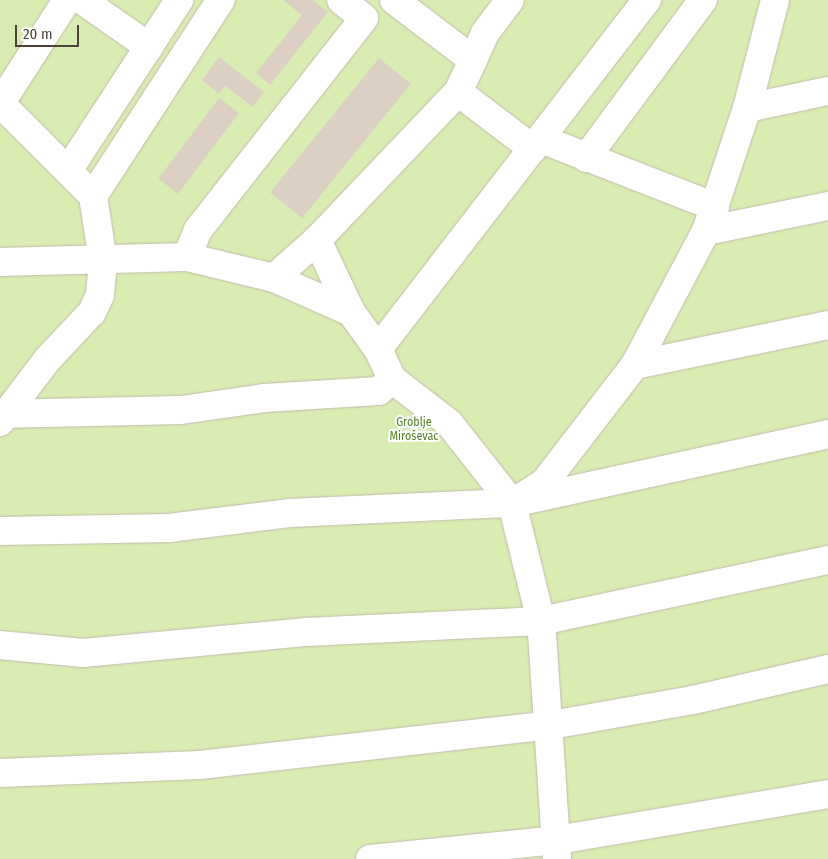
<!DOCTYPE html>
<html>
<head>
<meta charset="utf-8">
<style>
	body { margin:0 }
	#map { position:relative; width:828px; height:859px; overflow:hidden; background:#f6f2ec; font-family:"Fira Sans Condensed",sans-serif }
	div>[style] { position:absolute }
	.green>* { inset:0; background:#d9edb2; transform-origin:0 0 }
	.building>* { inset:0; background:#dccfc3; transform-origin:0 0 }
	.roads { filter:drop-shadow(0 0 1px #c3b9ad) drop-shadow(0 0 1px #c3b9ad) }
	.minor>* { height:28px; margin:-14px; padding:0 14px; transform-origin:14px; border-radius:14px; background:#fff }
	span { translate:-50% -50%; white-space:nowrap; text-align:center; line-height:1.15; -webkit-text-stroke:4px #fff; paint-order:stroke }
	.park-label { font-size:12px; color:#548326 }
	.scale { position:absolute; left:15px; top:25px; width:64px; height:22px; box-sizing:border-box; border:2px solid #4c4238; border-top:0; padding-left:6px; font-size:15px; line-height:18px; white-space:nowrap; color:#4c4238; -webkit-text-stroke:4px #fff; paint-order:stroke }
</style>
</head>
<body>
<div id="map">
	<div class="green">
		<i style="left:0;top:0;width:828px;height:859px"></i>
	</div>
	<div class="building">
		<i style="clip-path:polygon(283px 0,313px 0,328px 12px,270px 85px,256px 73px,302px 15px)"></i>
		<i style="clip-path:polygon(219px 57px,264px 92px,253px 107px,225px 86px,219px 94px,202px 80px)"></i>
		<i style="left:379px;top:58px;width:41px;height:173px;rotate:39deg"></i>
		<i style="left:219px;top:98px;width:25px;height:101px;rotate:37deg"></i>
	</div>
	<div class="roads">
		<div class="minor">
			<i style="left:82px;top:0;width:82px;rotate:35deg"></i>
			<i style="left:394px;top:0;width:99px;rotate:37.2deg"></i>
			<i style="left:473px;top:60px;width:35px;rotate:115deg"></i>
			<i style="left:775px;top:0;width:112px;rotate:104.5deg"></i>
			<i style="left:747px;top:108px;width:130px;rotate:108.4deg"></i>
			<i style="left:706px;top:231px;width:125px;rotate:-11.6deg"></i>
			<i style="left:473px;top:60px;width:30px;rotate:-66deg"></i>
			<i style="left:485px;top:33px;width:41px;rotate:-52.9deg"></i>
			<i style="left:0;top:103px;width:132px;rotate:45deg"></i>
			<i style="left:93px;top:196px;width:66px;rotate:81.3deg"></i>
			<i style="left:103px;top:261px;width:34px;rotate:95deg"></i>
			<i style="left:100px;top:295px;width:19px;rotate:115deg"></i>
			<i style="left:92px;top:312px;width:66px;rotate:133.2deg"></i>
			<i style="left:47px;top:360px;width:78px;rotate:127.2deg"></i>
			<i style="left:0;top:104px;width:124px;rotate:-57.2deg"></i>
			<i style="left:747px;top:108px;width:83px;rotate:-11.9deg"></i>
			<i style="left:541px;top:139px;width:187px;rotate:21.3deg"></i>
			<i style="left:586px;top:158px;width:197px;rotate:-53.5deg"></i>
			<i style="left:69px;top:169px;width:202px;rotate:-56.9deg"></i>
			<i style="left:93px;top:196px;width:234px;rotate:-56.9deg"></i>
			<i style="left:317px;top:240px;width:80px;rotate:64.7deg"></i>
			<i style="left:187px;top:257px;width:29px;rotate:-68deg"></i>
			<i style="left:198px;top:230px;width:269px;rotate:-51.9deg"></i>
			<i style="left:364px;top:18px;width:29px;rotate:-142deg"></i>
			<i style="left:0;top:262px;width:187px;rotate:-1.5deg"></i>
			<i style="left:187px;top:257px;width:89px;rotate:13.6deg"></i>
			<i style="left:274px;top:278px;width:84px;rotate:23.8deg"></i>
			<i style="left:351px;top:312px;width:46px;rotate:53.9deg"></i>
			<i style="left:274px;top:278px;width:57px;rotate:-41.5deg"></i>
			<i style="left:317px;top:240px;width:204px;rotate:-46.4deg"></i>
			<i style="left:458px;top:92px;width:94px;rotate:37.2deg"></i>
			<i style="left:635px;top:365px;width:197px;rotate:-11.7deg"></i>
			<i style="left:0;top:414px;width:181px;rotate:-1.3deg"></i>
			<i style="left:181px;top:410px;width:84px;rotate:-8.2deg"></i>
			<i style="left:264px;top:398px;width:115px;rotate:-3.5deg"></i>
			<i style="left:379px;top:391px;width:18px;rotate:-43deg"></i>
			<i style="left:520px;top:498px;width:28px;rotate:-32deg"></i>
			<i style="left:544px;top:483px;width:149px;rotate:-52.4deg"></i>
			<i style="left:635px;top:365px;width:152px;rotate:-62.1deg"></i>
			<i style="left:0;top:531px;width:169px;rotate:-1deg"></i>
			<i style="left:169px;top:528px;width:121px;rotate:-7.1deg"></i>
			<i style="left:289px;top:513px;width:223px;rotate:-2.6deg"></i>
			<i style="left:512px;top:503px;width:323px;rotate:-12.3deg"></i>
			<i style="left:0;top:645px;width:83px;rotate:5.5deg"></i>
			<i style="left:83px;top:653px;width:225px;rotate:-5.4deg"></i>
			<i style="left:307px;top:632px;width:234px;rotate:-2.7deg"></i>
			<i style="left:541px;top:621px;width:293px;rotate:-12deg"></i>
			<i style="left:0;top:773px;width:200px;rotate:-2.3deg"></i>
			<i style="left:200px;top:765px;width:353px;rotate:-6.5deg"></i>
			<i style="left:551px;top:725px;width:144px;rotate:-10deg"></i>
			<i style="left:693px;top:700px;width:139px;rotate:-12.9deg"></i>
			<i style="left:370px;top:859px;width:188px;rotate:-5.8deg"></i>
			<i style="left:557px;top:840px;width:275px;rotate:-9.6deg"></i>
			<i style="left:557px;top:859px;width:239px;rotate:-93.8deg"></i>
			<i style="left:541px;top:621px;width:122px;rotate:-103.8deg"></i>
			<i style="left:512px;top:503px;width:102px;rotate:-128.2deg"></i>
			<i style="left:449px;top:423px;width:72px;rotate:-142.3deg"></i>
			<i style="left:392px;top:379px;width:33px;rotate:-115deg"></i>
			<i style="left:378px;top:349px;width:441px;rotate:-52.4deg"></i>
		</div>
	</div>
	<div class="park-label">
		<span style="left:414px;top:430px">Groblje<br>Miroševac</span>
	</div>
	<div class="scale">20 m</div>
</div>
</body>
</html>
